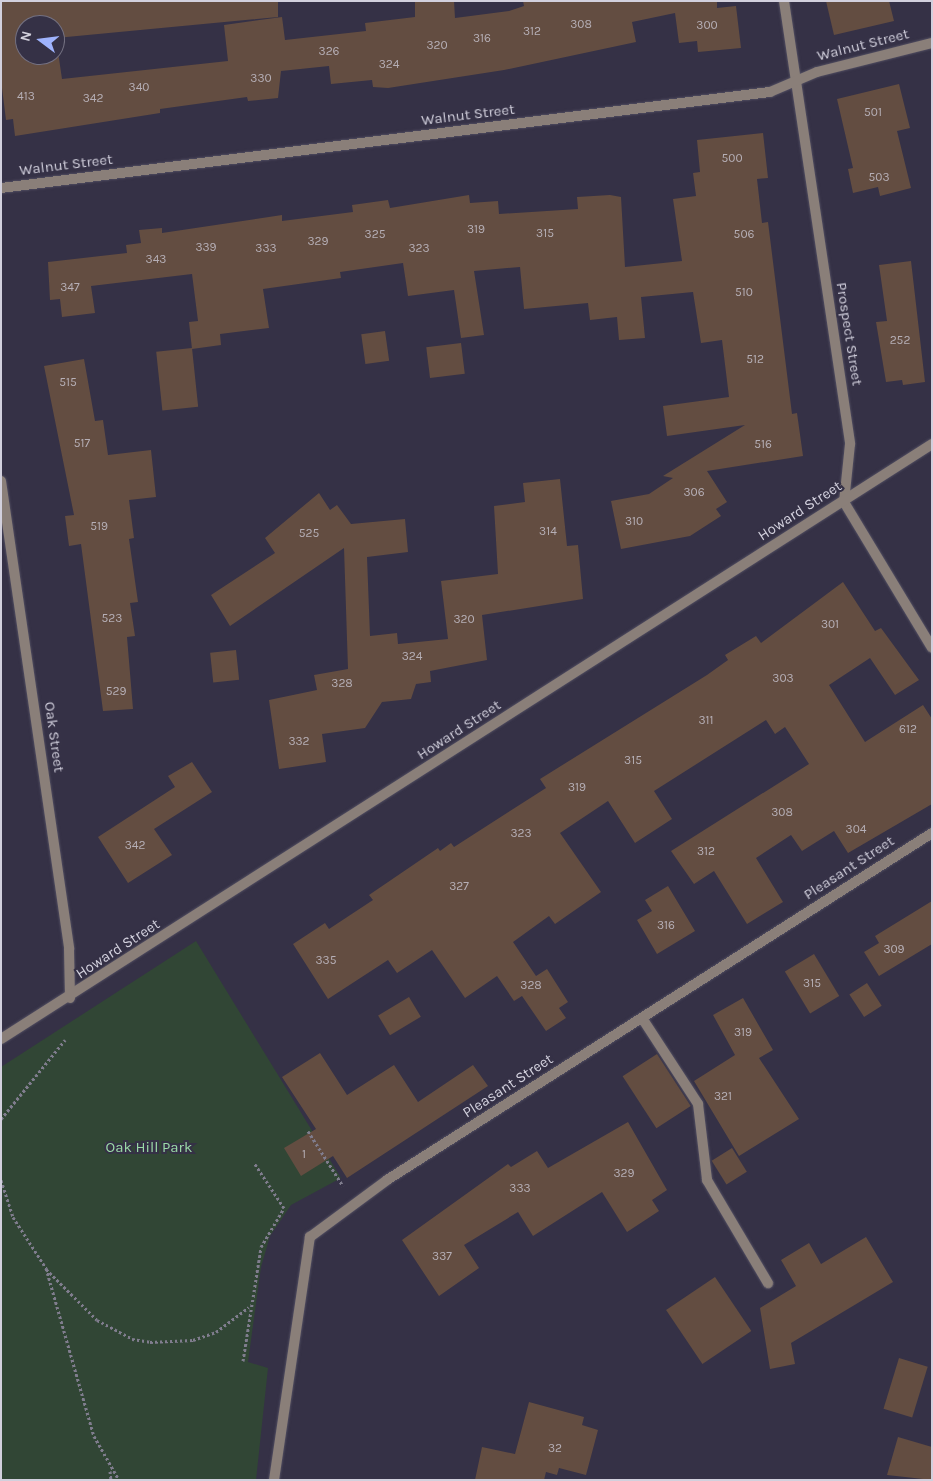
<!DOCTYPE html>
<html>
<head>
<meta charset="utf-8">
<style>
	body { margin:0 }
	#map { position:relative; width:933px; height:1481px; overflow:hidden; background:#353146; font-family:Karla,sans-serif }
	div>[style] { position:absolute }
	.green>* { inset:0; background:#314635 }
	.building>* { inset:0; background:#634d41; transform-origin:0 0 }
	.path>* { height:3px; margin-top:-1.5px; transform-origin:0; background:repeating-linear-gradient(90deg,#807d8e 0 2.5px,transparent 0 5px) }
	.roads { filter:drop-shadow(0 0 1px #514e61) drop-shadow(0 0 1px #514e61) }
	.service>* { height:10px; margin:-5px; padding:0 5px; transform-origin:5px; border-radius:5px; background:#8a7f79 }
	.minor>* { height:10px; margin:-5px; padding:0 5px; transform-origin:5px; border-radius:5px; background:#8a7f79 }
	span { translate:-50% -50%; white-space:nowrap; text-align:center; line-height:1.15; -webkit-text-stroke:4px #353146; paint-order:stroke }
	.number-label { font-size:12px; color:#b6afb6 }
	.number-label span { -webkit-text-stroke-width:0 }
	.street-label { font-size:15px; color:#d2d0dd }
	.park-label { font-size:15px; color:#9bdaa7 }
	.frame { position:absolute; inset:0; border:2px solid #d2d0dd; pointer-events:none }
	.north { position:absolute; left:15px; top:15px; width:50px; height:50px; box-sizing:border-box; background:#353146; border:1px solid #747182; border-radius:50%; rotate:285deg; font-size:14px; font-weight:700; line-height:20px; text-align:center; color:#d2d0dd }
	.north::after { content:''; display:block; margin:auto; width:18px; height:22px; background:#9fb3fd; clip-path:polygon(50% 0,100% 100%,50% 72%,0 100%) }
</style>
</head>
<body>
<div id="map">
	<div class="green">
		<i style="clip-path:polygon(196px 941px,341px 1178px,291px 1205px,270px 1236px,261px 1267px,248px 1362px,268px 1368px,256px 1480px,1px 1480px,1px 1067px)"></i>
	</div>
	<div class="building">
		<i style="clip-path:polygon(evenodd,1px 1px,278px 1px,278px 17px,56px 38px,62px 79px,228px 61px,224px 25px,282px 17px,285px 40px,366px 31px,365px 23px,415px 17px,415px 1px,454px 1px,455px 18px,509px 11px,524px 6px,523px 1px,717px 1px,717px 8px,736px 6px,741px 48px,698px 52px,697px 41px,679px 43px,675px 13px,632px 22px,636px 42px,504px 70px,388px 88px,373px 87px,372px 80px,331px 84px,329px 66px,281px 71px,278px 98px,248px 101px,247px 97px,160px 109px,160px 113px,15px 136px,13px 119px,6px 120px,1px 80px,1px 1px,25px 25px,55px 25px,55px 55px,25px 55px,25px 25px)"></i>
		<i style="clip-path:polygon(826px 1px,889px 1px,894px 21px,834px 35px)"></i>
		<i style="clip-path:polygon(899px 84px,910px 128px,897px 131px,911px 188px,880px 196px,878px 187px,853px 193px,848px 169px,853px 168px,837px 99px)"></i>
		<i style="clip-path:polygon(763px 133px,768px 178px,757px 179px,762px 223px,768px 222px,792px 414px,797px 413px,803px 456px,707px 471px,727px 502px,716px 509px,721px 516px,690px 536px,621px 549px,611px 501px,649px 494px,673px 478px,663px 476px,745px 425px,667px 436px,663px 406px,729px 397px,722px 340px,701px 343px,693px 292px,641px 297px,645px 338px,619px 340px,617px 317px,590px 320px,588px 303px,524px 309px,520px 267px,474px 271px,484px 335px,461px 338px,454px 290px,408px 296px,403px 263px,340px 272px,341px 278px,263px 289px,269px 328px,220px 334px,221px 345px,192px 349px,189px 322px,198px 321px,192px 274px,91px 286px,95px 313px,62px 317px,60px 299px,50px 300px,48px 262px,127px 253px,126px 245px,141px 243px,139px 230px,162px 228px,162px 233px,282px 215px,282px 221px,353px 212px,352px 205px,388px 200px,390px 208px,469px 195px,470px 203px,498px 201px,499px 214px,578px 209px,577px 197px,610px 195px,621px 197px,625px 267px,682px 261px,673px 199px,696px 196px,693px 173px,700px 172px,697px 140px)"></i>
		<i style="clip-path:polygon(911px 261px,925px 382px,903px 385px,902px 380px,886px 382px,876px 322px,887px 321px,879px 265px)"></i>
		<i style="left:385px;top:331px;width:30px;height:24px;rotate:82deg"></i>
		<i style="left:461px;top:343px;width:31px;height:35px;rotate:83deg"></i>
		<i style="left:192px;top:348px;width:59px;height:36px;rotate:84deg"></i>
		<i style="clip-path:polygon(84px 359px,95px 421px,103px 420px,108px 455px,151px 450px,156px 497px,129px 500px,134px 538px,129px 539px,138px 602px,130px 603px,135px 636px,127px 637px,133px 709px,103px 711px,81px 544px,69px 546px,65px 516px,74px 515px,44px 366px)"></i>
		<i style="clip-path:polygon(560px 479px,567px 546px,578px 545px,583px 599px,482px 615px,487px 660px,430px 671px,431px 682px,416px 684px,411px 699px,382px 702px,365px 728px,322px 734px,326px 762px,279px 769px,269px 700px,317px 690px,314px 675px,348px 669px,344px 548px,230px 626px,211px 595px,275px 553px,265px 538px,319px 493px,330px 510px,337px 505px,351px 524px,405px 519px,408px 552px,367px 557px,370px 636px,397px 633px,398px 644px,448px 639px,441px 581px,498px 574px,494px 506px,525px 502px,523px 483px)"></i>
		<i style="clip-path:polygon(843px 582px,875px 631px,881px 628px,919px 680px,895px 695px,870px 658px,829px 685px,865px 742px,923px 705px,932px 719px,932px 804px,848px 853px,834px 831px,802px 851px,791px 835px,756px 858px,783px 902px,747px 924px,714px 871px,694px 884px,671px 851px,809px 764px,785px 727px,775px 734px,766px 720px,654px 791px,672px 819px,635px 843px,608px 801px,560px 833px,601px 892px,555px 924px,549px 916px,513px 942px,536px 976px,547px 969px,568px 1002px,559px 1008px,566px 1018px,546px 1031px,522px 996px,514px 1001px,497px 976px,465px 998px,432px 950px,397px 973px,388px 960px,328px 999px,293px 944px,325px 923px,329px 929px,373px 900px,369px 895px,438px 848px,440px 851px,451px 843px,454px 847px,546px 788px,540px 779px,707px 675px,728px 660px,725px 655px,756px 636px,761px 643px)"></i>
		<i style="left:236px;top:650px;width:30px;height:26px;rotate:84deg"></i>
		<i style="clip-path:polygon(192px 762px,212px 792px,154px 829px,172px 855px,128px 883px,98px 837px,175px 787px,168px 776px)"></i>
		<i style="clip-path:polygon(668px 886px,695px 931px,657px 954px,637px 920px,652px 911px,645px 900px)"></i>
		<i style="clip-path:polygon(932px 901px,932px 944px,879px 976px,864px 952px,879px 943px,875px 936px)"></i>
		<i style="left:814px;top:954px;width:49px;height:34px;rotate:59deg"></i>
		<i style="left:867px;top:983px;width:27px;height:21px;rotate:57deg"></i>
		<i style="left:409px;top:997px;width:23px;height:36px;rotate:59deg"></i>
		<i style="clip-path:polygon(743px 998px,773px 1050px,759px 1058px,799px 1119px,739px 1156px,694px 1081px,735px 1055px,713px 1015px)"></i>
		<i style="clip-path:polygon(320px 1053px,347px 1095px,394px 1065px,418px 1102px,473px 1065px,488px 1086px,347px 1178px,333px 1156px,301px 1176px,284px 1148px,316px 1129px,282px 1077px)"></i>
		<i style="left:657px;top:1054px;width:62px;height:41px;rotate:57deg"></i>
		<i style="clip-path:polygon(628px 1122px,667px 1190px,652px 1200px,659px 1211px,627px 1232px,602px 1192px,533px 1236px,518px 1212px,464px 1245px,479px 1268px,439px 1296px,402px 1240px,508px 1164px,511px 1167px,537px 1151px,548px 1168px)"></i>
		<i style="left:732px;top:1148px;width:28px;height:24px;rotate:58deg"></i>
		<i style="clip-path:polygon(866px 1237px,893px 1282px,791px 1343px,795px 1364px,770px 1369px,760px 1308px,796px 1286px,781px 1260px,809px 1243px,821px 1264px)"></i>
		<i style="left:715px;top:1277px;width:65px;height:59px;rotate:56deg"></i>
		<i style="left:899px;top:1358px;width:30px;height:53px;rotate:17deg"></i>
		<i style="clip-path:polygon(529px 1402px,584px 1417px,582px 1425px,598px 1430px,586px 1475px,559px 1468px,557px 1475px,546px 1472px,544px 1480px,475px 1480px,482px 1447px,515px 1454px)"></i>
		<i style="clip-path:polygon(898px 1437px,932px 1447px,932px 1480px,887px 1475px)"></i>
	</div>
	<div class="path">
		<i style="left:1px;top:1119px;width:102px;rotate:-51deg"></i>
		<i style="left:308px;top:1131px;width:65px;rotate:57.5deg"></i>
		<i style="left:1px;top:1180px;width:39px;rotate:72deg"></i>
		<i style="left:13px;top:1217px;width:61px;rotate:57.1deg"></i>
		<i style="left:46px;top:1268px;width:175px;rotate:74.1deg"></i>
		<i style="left:94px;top:1436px;width:51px;rotate:60.4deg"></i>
		<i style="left:46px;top:1269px;width:72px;rotate:45deg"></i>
		<i style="left:97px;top:1320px;width:40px;rotate:28deg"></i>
		<i style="left:132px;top:1339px;width:18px;rotate:9deg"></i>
		<i style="left:150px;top:1342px;width:43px;rotate:-2.7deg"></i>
		<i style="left:193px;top:1340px;width:24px;rotate:-19deg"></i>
		<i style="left:216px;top:1332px;width:41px;rotate:-37.1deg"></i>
		<i style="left:243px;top:1361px;width:115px;rotate:-81deg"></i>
		<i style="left:261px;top:1247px;width:45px;rotate:-59.5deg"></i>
		<i style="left:284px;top:1208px;width:53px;rotate:-123.4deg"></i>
		<i style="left:110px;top:1471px;width:9px;rotate:84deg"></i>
	</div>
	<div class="roads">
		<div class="service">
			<i style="left:642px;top:1018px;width:103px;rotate:56.9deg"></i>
			<i style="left:698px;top:1104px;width:77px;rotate:83.2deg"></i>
			<i style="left:707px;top:1180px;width:120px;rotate:59.4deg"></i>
		</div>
		<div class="minor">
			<i style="left:784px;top:1px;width:448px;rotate:81.5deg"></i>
			<i style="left:850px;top:444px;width:58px;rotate:95.9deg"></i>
			<i style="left:844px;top:502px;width:170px;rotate:58.9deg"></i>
			<i style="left:1px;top:188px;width:775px;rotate:-7.12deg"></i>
			<i style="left:770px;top:92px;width:51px;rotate:-23.1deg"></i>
			<i style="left:817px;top:72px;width:119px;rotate:-14.2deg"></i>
			<i style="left:1px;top:481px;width:473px;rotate:81.7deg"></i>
			<i style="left:69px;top:949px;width:49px;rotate:88.8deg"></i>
			<i style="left:1px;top:1039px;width:1105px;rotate:-32.58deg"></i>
			<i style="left:274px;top:1480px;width:246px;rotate:-81.6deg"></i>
			<i style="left:310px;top:1237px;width:96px;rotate:-36.5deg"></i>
			<i style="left:387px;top:1180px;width:646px;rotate:-32.48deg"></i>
		</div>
	</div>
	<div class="number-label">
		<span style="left:581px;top:25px">308</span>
		<span style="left:707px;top:26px">300</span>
		<span style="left:532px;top:32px">312</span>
		<span style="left:482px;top:39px">316</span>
		<span style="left:437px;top:46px">320</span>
		<span style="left:329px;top:52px">326</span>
		<span style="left:389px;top:65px">324</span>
		<span style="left:261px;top:79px">330</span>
		<span style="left:139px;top:88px">340</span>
		<span style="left:26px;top:97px">413</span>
		<span style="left:93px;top:99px">342</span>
		<span style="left:873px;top:113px">501</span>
		<span style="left:732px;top:159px">500</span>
		<span style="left:879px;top:178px">503</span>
		<span style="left:476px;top:230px">319</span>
		<span style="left:545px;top:234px">315</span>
		<span style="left:375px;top:235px">325</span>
		<span style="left:744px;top:235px">506</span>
		<span style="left:318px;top:242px">329</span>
		<span style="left:206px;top:248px">339</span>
		<span style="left:266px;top:249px">333</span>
		<span style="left:419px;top:249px">323</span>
		<span style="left:156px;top:260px">343</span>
		<span style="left:70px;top:288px">347</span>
		<span style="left:744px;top:293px">510</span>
		<span style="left:900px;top:341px">252</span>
		<span style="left:755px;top:360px">512</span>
		<span style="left:68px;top:383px">515</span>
		<span style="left:82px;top:444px">517</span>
		<span style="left:763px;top:445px">516</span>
		<span style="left:694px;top:493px">306</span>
		<span style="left:634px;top:522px">310</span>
		<span style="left:99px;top:527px">519</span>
		<span style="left:548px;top:532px">314</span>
		<span style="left:309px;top:534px">525</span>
		<span style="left:112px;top:619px">523</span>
		<span style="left:464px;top:620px">320</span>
		<span style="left:830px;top:625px">301</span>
		<span style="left:412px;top:657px">324</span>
		<span style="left:783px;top:679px">303</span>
		<span style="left:342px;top:684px">328</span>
		<span style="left:116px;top:692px">529</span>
		<span style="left:706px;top:721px">311</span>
		<span style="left:908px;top:730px">612</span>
		<span style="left:299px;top:742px">332</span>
		<span style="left:633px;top:761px">315</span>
		<span style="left:577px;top:788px">319</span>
		<span style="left:782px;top:813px">308</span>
		<span style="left:856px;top:830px">304</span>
		<span style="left:521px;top:834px">323</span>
		<span style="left:135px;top:846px">342</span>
		<span style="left:706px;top:852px">312</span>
		<span style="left:459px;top:887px">327</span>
		<span style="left:666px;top:926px">316</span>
		<span style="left:894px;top:950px">309</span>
		<span style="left:326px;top:961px">335</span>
		<span style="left:812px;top:984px">315</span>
		<span style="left:531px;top:986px">328</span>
		<span style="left:743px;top:1033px">319</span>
		<span style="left:723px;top:1097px">321</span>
		<span style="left:304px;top:1155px">1</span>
		<span style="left:624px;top:1174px">329</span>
		<span style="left:520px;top:1189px">333</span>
		<span style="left:442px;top:1257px">337</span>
		<span style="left:555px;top:1449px">32</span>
	</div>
	<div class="street-label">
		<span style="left:863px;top:45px;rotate:-14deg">Walnut Street</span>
		<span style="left:468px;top:115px;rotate:-7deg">Walnut Street</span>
		<span style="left:66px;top:165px;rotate:-7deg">Walnut Street</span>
		<span style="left:849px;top:334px;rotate:81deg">Prospect Street</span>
		<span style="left:800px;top:511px;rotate:-33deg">Howard Street</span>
		<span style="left:459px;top:730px;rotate:-33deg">Howard Street</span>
		<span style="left:54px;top:737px;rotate:82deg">Oak Street</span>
		<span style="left:849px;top:868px;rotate:-33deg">Pleasant Street</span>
		<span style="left:118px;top:949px;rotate:-33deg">Howard Street</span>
		<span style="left:508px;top:1086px;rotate:-33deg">Pleasant Street</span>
	</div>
	<div class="park-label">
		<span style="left:149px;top:1148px">Oak Hill Park</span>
	</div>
	<div class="frame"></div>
	<div class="north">N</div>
</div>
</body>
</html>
